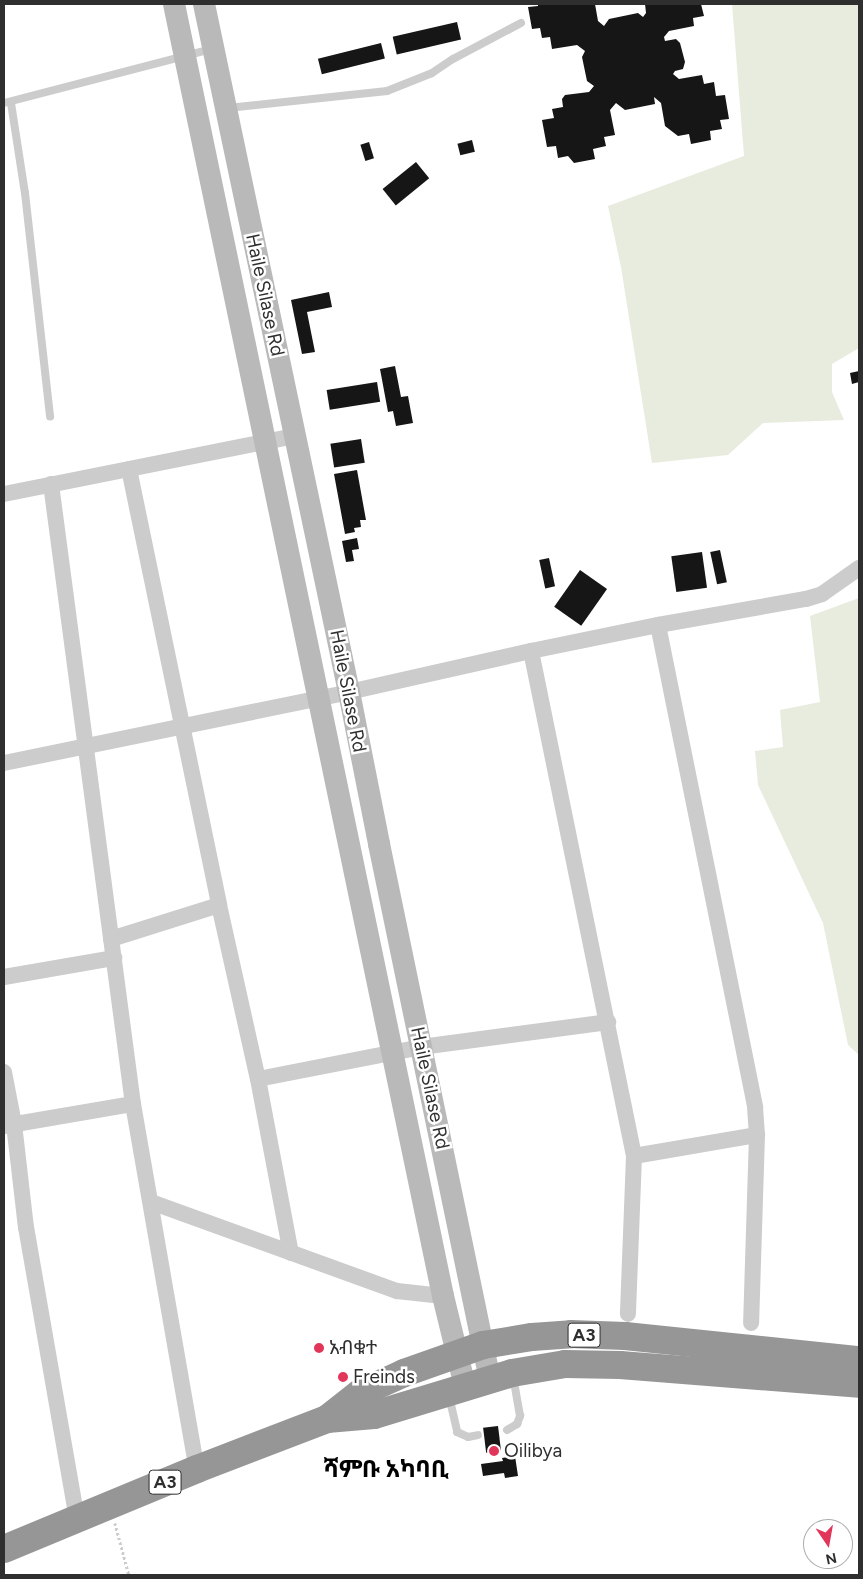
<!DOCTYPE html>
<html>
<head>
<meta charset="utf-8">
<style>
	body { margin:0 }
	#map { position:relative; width:863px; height:1579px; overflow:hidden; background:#fff; font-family:Figtree,"Noto Sans Ethiopic",sans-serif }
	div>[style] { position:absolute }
	.green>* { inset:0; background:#e7ecde }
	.building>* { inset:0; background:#161616; transform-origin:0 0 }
	.path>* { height:2.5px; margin-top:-1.25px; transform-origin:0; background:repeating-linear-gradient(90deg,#ccc 0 2.5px,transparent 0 5px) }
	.lane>* { height:8px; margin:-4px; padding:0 4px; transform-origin:4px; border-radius:4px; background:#ccc }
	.street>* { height:16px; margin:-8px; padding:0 8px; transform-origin:8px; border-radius:8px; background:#ccc }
	.secondary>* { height:22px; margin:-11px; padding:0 11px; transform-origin:11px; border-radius:11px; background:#b9b9b9 }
	.highway>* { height:28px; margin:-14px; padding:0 14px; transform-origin:14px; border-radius:14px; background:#969696 }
	.dots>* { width:14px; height:14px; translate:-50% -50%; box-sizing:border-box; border:2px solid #fff; border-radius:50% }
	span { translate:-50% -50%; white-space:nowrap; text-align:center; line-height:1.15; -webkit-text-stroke:5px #fff; paint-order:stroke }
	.shield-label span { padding:1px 4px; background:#fff; border:1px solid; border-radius:4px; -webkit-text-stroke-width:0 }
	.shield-label { font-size:18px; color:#2f2f2f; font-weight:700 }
	.street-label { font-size:19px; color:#2f2f2f }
	.poi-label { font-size:19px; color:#2f2f2f }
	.left { translate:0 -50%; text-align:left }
	.district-label { font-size:24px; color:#000; font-weight:700 }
	.frame { position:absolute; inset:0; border:5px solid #2f2f2f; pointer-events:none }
	.north { position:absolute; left:803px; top:1519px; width:50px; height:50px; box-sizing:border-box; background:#fff; border:1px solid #acacac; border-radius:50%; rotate:168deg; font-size:14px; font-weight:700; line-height:20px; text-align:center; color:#2f2f2f }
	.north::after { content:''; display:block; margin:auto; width:18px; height:22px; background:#e1365a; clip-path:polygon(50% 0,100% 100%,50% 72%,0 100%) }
</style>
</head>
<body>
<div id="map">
	<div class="green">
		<i style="clip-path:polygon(732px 4px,859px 4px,859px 348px,832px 364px,832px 392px,844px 420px,763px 423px,728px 455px,652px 463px,621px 267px,608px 206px,744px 156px)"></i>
		<i style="clip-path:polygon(859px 598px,859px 1055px,848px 1045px,823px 923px,758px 785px,755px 751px,783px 747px,780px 710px,820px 702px,810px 616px)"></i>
	</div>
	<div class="building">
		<i style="clip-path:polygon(538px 4px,595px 4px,598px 21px,604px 26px,609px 19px,638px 13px,643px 17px,646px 13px,645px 4px,701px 4px,704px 16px,693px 18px,694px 26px,669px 31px,664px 37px,665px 41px,676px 39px,680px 43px,685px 62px,683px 69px,675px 71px,673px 74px,679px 79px,702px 75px,704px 84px,714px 82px,716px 96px,725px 95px,729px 119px,720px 120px,722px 129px,710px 131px,711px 140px,691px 144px,689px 134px,678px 136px,665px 126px,661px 103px,654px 97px,655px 104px,625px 110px,616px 103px,610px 110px,615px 135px,604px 137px,606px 146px,593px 149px,595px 159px,574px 163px,568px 156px,558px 158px,556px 146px,547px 147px,542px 120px,554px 118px,552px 109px,563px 107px,562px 99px,565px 95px,589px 92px,594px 86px,587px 81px,582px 57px,585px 51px,577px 45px,552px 49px,550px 37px,542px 38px,540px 28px,532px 29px,528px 7px,538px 6px)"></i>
		<i style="left:457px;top:22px;width:18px;height:66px;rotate:77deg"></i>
		<i style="left:381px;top:43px;width:16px;height:65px;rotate:76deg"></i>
		<i style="left:472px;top:140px;width:12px;height:15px;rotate:76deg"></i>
		<i style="left:369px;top:142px;width:17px;height:9px;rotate:73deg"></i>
		<i style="left:416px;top:162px;width:21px;height:43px;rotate:51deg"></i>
		<i style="clip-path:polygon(329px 292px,332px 307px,307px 312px,315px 352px,302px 354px,291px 300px)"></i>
		<i style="clip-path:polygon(395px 366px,401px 397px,408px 396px,413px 423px,396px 426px,393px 411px,388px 412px,380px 369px)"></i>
		<i style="clip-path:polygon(859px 371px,859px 382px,852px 384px,850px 373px)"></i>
		<i style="left:377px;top:382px;width:20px;height:51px;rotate:81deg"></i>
		<i style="left:361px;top:439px;width:24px;height:31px;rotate:81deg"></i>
		<i style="clip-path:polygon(357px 470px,366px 520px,360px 520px,361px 527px,354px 528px,355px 532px,345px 534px,334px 474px)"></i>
		<i style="clip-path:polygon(357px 538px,359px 549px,352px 550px,354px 561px,346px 562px,342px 541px)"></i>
		<i style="left:720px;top:550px;width:33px;height:10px;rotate:78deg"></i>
		<i style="left:702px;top:552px;width:36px;height:31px;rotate:82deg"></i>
		<i style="left:549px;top:558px;width:29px;height:10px;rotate:78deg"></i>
		<i style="left:580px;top:570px;width:33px;height:45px;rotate:35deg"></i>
		<i style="left:498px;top:1426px;width:25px;height:15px;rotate:83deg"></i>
		<i style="clip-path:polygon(515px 1456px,518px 1476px,505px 1478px,504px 1473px,483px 1476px,481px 1464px,503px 1461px,502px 1458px)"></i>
	</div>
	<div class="path">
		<i style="left:115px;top:1523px;width:54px;rotate:74.9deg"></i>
	</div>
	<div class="lane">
		<i style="left:4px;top:103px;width:215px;rotate:-14.6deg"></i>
		<i style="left:11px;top:103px;width:91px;rotate:81.2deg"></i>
		<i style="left:25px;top:193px;width:225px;rotate:83.6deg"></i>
		<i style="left:228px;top:108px;width:160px;rotate:-6.1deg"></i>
		<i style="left:387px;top:91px;width:48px;rotate:-21.8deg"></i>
		<i style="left:432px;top:73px;width:25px;rotate:-34deg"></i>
		<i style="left:453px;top:59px;width:77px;rotate:-27.9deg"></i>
		<i style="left:449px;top:1396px;width:37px;rotate:77deg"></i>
		<i style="left:457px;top:1432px;width:12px;rotate:24deg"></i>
		<i style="left:468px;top:1437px;width:10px;rotate:-11deg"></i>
		<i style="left:507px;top:1430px;width:12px;rotate:-31deg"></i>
		<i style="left:517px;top:1424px;width:9px;rotate:-69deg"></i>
		<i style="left:520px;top:1416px;width:41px;rotate:-99.9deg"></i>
	</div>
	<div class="street">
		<i style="left:129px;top:469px;width:445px;rotate:78.3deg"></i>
		<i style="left:219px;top:905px;width:178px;rotate:77.4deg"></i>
		<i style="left:258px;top:1079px;width:177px;rotate:79.3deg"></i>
		<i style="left:51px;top:484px;width:625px;rotate:82.47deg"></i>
		<i style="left:133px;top:1104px;width:371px;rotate:80.1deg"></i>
		<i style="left:4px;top:494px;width:297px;rotate:-11.3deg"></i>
		<i style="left:658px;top:625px;width:492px;rotate:78.6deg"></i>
		<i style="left:755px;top:1107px;width:28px;rotate:86deg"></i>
		<i style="left:757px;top:1135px;width:188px;rotate:91.8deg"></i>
		<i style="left:531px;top:651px;width:515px;rotate:78.47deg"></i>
		<i style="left:634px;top:1156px;width:158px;rotate:92.2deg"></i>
		<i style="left:4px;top:763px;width:352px;rotate:-11.6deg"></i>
		<i style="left:349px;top:692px;width:187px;rotate:-12.7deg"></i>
		<i style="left:531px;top:651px;width:130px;rotate:-11.6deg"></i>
		<i style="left:658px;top:625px;width:150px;rotate:-10deg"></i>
		<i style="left:806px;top:599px;width:17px;rotate:-17deg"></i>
		<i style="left:822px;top:594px;width:45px;rotate:-35.1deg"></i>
		<i style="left:111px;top:939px;width:113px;rotate:-17.5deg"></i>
		<i style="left:4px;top:977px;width:112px;rotate:-9.8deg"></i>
		<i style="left:4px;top:1072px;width:53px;rotate:79.1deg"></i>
		<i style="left:14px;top:1124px;width:104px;rotate:83.4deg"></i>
		<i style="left:26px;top:1227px;width:296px;rotate:80.1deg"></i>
		<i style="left:258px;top:1079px;width:166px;rotate:-11.1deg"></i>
		<i style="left:421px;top:1047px;width:189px;rotate:-7.6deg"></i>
		<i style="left:4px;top:1126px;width:131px;rotate:-9.7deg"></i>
		<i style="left:634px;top:1156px;width:125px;rotate:-9.7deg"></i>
		<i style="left:151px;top:1202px;width:262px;rotate:19.9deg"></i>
		<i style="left:397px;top:1291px;width:46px;rotate:6.2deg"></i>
	</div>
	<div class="secondary">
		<i style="left:174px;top:4px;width:1320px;rotate:78.24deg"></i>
		<i style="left:443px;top:1296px;width:93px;rotate:76.3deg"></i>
		<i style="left:204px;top:4px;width:703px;rotate:78.1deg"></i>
		<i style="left:349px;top:692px;width:155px;rotate:78.8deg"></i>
		<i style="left:379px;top:844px;width:547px;rotate:78.3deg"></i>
	</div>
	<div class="highway">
		<i style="left:327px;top:1419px;width:42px;rotate:-38.2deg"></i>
		<i style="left:360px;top:1393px;width:48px;rotate:-24.4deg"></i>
		<i style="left:404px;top:1373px;width:84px;rotate:-19.5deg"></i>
		<i style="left:483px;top:1345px;width:50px;rotate:-9.3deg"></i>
		<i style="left:532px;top:1337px;width:39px;rotate:-4deg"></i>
		<i style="left:571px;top:1334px;width:54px;rotate:2.1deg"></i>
		<i style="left:625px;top:1336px;width:235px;rotate:5.9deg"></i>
		<i style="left:4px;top:1549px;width:209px;rotate:-22.5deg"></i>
		<i style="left:197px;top:1469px;width:139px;rotate:-21deg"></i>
		<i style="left:327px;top:1419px;width:47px;rotate:-4.9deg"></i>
		<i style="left:374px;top:1415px;width:144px;rotate:-16.9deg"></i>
		<i style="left:512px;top:1373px;width:54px;rotate:-9.6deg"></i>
		<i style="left:565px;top:1364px;width:55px;rotate:1deg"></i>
		<i style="left:620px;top:1365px;width:240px;rotate:4.5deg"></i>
	</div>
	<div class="dots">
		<i style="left:319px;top:1348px;background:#e1365a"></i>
		<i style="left:343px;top:1377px;background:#e1365a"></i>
		<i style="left:494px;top:1451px;background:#e1365a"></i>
	</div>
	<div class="shield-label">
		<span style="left:584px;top:1335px">A3</span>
		<span style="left:165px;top:1482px">A3</span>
	</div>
	<div class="street-label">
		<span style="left:265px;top:295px;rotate:78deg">Haile Silase Rd</span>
		<span style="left:348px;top:691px;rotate:79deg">Haile Silase Rd</span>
		<span style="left:430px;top:1088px;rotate:78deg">Haile Silase Rd</span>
	</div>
	<div class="poi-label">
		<span class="left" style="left:329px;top:1348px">አብቁተ</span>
		<span class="left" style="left:353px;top:1377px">Freinds</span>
		<span class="left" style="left:504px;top:1451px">Oilibya</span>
	</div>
	<div class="district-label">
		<span style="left:386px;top:1469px">ሻምቡ አካባቢ</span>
	</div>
	<div class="frame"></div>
	<div class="north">N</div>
</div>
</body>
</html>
